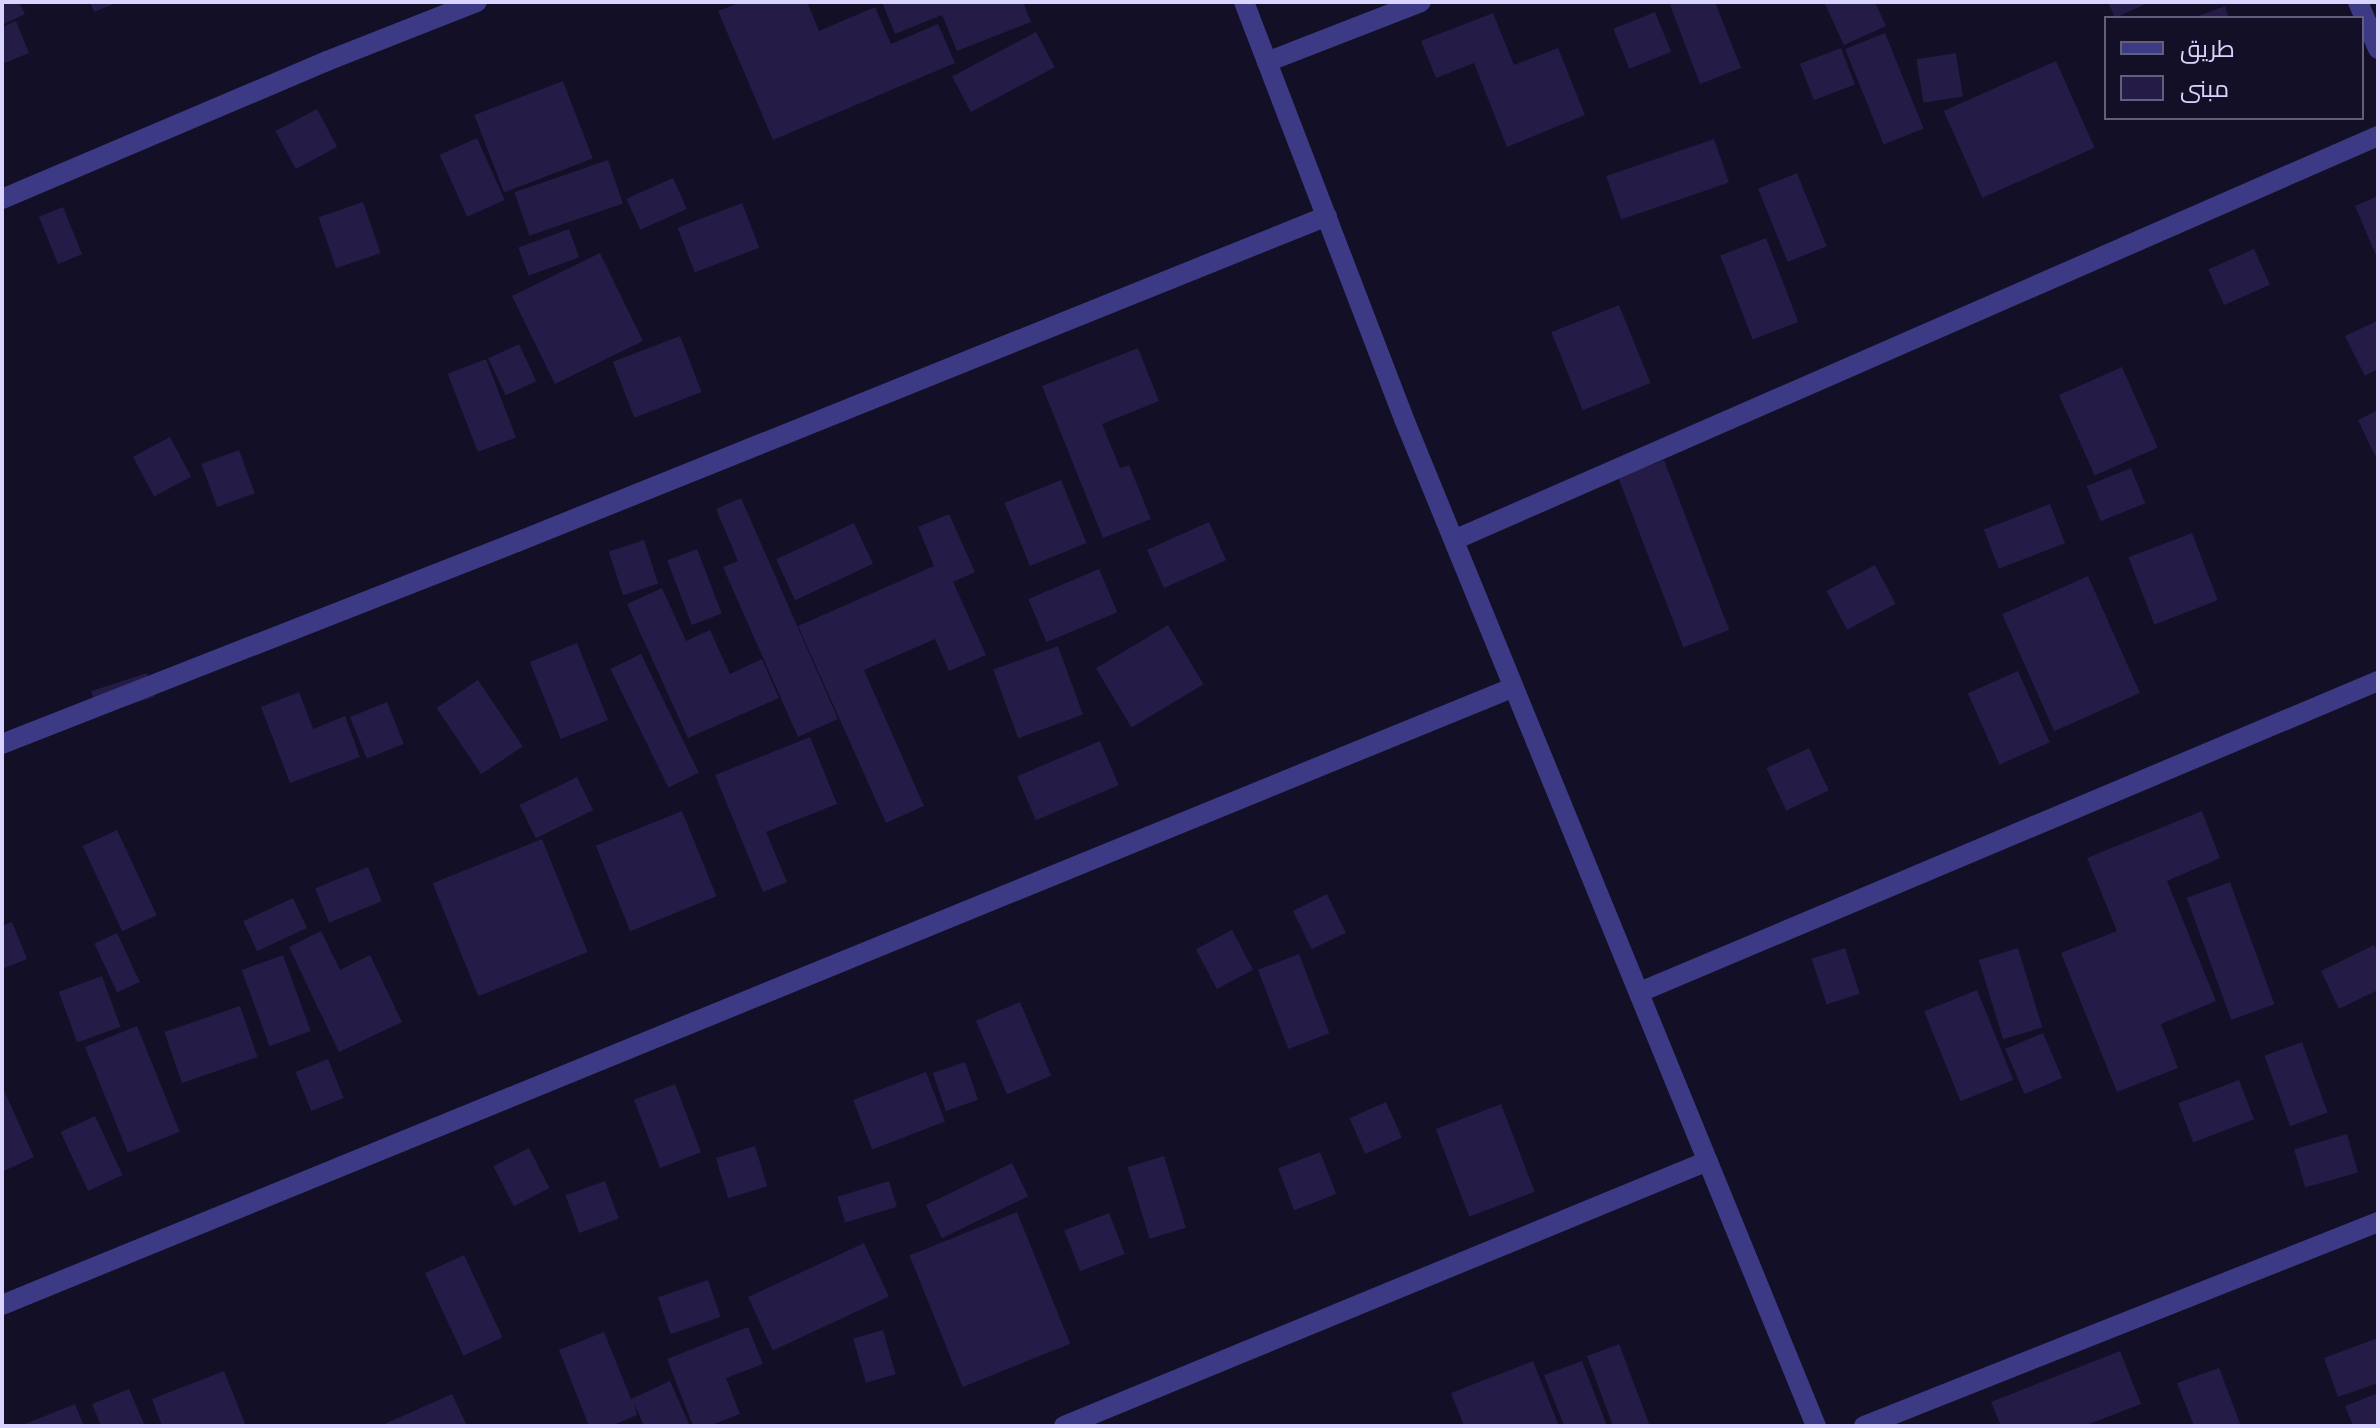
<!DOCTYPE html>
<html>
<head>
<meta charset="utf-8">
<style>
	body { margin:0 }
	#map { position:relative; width:2380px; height:1428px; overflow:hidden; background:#130f26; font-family:"Open Sans",Cairo,sans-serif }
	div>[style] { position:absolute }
	.building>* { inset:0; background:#241b47; transform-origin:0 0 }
	.minor>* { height:20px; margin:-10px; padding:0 10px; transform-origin:10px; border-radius:10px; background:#3d3a85 }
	span { translate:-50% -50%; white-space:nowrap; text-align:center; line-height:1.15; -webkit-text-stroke:7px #130f26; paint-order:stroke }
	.frame { position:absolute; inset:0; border:4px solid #d9d4ff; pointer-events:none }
	.legend { position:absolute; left:2104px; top:16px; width:260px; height:104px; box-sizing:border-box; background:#130f26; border:2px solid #625e7d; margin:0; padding:10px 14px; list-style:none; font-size:24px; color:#d9d4ff }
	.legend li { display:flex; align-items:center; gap:16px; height:40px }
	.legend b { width:40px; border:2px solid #625e7d }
</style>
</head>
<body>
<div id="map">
	<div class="building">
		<i style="clip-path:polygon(2px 2px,19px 2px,25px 14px,2px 25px)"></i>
		<i style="clip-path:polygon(90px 2px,119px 2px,94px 12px)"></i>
		<i style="clip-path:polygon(741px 2px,807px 2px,819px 31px,875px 7px,891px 44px,938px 24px,955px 63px,773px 140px,718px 11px)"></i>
		<i style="clip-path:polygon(882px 2px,1023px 2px,1031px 22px,957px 51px,942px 15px,895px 34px)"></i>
		<i style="clip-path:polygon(1677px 2px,1715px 2px,1741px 68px,1700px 84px,1670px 5px)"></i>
		<i style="clip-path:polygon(1824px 2px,1875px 2px,1886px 26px,1844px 45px)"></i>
		<i style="clip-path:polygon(2108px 2px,2150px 2px,2115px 18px)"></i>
		<i style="clip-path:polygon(2225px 6px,2229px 18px,2193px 18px)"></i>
		<i style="left:1655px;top:12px;width:43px;height:45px;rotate:68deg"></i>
		<i style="clip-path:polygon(1493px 13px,1514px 65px,1558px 48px,1585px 115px,1507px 147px,1474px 63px,1436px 78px,1421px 41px)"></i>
		<i style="clip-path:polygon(16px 21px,29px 53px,2px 64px,2px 27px)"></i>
		<i style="left:1036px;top:32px;width:40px;height:95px;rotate:62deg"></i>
		<i style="left:1885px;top:33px;width:103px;height:43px;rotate:68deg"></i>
		<i style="left:1841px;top:48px;width:39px;height:44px;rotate:69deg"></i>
		<i style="left:1956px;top:53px;width:44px;height:40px;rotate:81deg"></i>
		<i style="left:2056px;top:61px;width:95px;height:123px;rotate:66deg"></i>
		<i style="left:563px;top:81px;width:83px;height:95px;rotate:69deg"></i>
		<i style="left:317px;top:109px;width:43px;height:47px;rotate:62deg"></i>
		<i style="left:477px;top:138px;width:68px;height:41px;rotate:66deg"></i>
		<i style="left:1714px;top:139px;width:46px;height:114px;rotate:71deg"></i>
		<i style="left:608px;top:160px;width:46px;height:99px;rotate:71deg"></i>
		<i style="left:1797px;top:173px;width:79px;height:42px;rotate:68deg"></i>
		<i style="left:673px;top:178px;width:34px;height:51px;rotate:66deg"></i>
		<i style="clip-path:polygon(2378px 196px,2378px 260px,2355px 206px)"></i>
		<i style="left:363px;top:202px;width:54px;height:47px;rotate:71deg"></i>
		<i style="left:742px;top:203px;width:48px;height:69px;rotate:69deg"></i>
		<i style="left:63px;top:207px;width:51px;height:26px;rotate:68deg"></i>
		<i style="left:569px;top:229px;width:30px;height:54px;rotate:70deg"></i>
		<i style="left:1766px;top:238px;width:90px;height:49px;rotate:69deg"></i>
		<i style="left:2254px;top:249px;width:39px;height:50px;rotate:66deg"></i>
		<i style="left:600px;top:253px;width:98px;height:98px;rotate:64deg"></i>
		<i style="left:1619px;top:305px;width:84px;height:73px;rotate:68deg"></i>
		<i style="clip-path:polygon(2377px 321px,2378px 369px,2365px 376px,2345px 336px)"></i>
		<i style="left:680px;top:336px;width:60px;height:72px;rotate:69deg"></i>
		<i style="left:519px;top:344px;width:41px;height:34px;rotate:65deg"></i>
		<i style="clip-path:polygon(1138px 348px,1159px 401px,1102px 424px,1120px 468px,1129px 465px,1151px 519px,1103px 538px,1042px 386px)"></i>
		<i style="left:486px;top:359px;width:84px;height:41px;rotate:69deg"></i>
		<i style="left:2122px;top:367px;width:88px;height:69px;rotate:66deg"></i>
		<i style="clip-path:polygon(2378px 410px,2378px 462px,2358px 420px)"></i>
		<i style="left:170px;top:437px;width:45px;height:42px;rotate:62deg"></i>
		<i style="left:239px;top:450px;width:46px;height:40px;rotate:70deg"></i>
		<i style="left:1664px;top:460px;width:182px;height:49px;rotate:69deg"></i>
		<i style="left:2131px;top:468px;width:38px;height:48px;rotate:68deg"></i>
		<i style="left:1061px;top:480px;width:68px;height:61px;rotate:68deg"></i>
		<i style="clip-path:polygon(741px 498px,838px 719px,798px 737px,723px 567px,738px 561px,716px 509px)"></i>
		<i style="left:2050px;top:504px;width:42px;height:71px;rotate:69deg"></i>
		<i style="clip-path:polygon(949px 514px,975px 572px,953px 582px,986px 655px,949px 671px,935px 639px,864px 670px,924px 806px,886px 823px,798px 626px,934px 566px,918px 527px)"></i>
		<i style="left:1209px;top:522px;width:42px;height:68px;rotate:66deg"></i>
		<i style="left:854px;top:523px;width:45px;height:86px;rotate:65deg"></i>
		<i style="left:2192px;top:533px;width:72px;height:68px;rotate:69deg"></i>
		<i style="left:644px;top:540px;width:46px;height:37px;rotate:72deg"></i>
		<i style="left:697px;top:549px;width:69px;height:32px;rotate:69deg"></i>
		<i style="left:1875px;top:565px;width:44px;height:55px;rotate:62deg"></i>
		<i style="left:1099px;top:569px;width:47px;height:77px;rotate:67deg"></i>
		<i style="left:2088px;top:576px;width:128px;height:94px;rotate:66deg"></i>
		<i style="clip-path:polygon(662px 588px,686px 641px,710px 630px,730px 674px,762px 659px,779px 698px,688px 738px,627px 604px)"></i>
		<i style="left:1168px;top:625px;width:69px;height:84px;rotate:59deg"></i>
		<i style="left:577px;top:643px;width:83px;height:51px;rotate:68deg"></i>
		<i style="left:1058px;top:646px;width:73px;height:69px;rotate:70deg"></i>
		<i style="left:641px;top:654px;width:132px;height:34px;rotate:64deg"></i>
		<i style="left:2018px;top:671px;width:78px;height:55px;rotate:66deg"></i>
		<i style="left:147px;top:673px;width:25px;height:59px;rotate:72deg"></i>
		<i style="left:478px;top:680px;width:80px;height:50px;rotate:56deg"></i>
		<i style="clip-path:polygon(299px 692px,313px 729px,345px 716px,360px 757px,290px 783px,261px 707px)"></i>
		<i style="left:387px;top:702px;width:45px;height:40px;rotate:68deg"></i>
		<i style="clip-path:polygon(810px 737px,837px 804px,766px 832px,787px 882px,763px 892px,715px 775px)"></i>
		<i style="left:1100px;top:741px;width:48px;height:90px;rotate:67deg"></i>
		<i style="left:1809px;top:748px;width:47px;height:47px;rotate:65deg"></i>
		<i style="left:577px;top:777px;width:37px;height:64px;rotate:64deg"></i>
		<i style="left:682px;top:811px;width:92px;height:93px;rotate:68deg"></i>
		<i style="clip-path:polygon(2202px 811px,2220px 858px,2167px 881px,2216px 1001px,2161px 1024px,2178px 1068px,2117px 1092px,2061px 953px,2117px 931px,2087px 858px)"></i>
		<i style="left:117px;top:830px;width:94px;height:38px;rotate:65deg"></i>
		<i style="left:542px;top:839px;width:122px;height:118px;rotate:68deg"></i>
		<i style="left:368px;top:867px;width:37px;height:57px;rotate:68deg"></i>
		<i style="left:2230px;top:882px;width:130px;height:46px;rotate:70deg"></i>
		<i style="left:1327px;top:894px;width:43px;height:38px;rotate:64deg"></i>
		<i style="left:293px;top:898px;width:33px;height:55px;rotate:65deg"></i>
		<i style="clip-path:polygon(12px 922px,27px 959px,2px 969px,2px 926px)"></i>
		<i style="left:1232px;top:930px;width:45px;height:41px;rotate:62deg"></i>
		<i style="clip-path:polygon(321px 931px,340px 970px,370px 955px,402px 1022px,339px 1052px,289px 947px)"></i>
		<i style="left:117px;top:933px;width:54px;height:25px;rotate:65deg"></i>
		<i style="clip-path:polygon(2374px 945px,2378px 953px,2378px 990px,2339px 1009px,2321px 971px)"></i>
		<i style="left:1845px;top:948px;width:48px;height:35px;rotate:72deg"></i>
		<i style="left:2018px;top:948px;width:83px;height:41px;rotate:73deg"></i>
		<i style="left:1299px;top:954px;width:85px;height:44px;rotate:69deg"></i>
		<i style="left:283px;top:955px;width:81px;height:44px;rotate:70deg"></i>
		<i style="left:102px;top:976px;width:54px;height:46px;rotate:70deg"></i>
		<i style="left:1977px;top:990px;width:97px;height:57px;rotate:68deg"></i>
		<i style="left:1020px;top:1002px;width:80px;height:48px;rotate:67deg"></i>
		<i style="left:240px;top:1006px;width:54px;height:80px;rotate:71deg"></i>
		<i style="left:137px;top:1026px;width:114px;height:56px;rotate:68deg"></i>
		<i style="left:2043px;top:1033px;width:49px;height:41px;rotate:67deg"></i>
		<i style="left:2302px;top:1042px;width:75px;height:40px;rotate:70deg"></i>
		<i style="left:328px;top:1059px;width:42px;height:35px;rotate:68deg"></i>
		<i style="left:965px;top:1062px;width:40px;height:34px;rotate:71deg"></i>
		<i style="left:926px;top:1072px;width:53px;height:78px;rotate:69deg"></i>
		<i style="left:2239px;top:1080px;width:42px;height:65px;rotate:69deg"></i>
		<i style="left:675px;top:1084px;width:73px;height:44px;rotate:69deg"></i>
		<i style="clip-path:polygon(2px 1086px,34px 1157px,2px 1172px)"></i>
		<i style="left:1386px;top:1102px;width:39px;height:40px;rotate:66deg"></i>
		<i style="left:1501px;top:1104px;width:94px;height:70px;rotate:69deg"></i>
		<i style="left:95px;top:1116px;width:65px;height:38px;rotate:65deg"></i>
		<i style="left:2347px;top:1134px;width:40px;height:55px;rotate:74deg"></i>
		<i style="left:755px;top:1146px;width:42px;height:41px;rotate:73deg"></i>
		<i style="left:529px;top:1148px;width:45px;height:40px;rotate:63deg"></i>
		<i style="left:1320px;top:1152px;width:45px;height:45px;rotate:69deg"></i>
		<i style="left:1164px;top:1156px;width:75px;height:38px;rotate:73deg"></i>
		<i style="left:1012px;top:1163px;width:37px;height:96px;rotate:64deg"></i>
		<i style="left:605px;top:1181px;width:40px;height:42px;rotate:70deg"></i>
		<i style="left:889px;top:1181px;width:27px;height:54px;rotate:73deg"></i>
		<i style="left:1017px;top:1212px;width:142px;height:116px;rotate:68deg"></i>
		<i style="left:1109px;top:1213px;width:44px;height:48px;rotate:69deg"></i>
		<i style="left:864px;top:1243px;width:59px;height:128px;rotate:65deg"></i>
		<i style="left:464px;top:1255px;width:91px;height:43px;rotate:65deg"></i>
		<i style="left:708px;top:1280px;width:39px;height:53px;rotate:71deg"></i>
		<i style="clip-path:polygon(748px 1327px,763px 1364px,726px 1378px,740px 1414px,709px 1426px,693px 1426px,667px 1359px)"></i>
		<i style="left:883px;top:1330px;width:46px;height:31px;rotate:74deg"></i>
		<i style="clip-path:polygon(604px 1332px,631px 1399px,670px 1381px,690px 1426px,644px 1426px,634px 1403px,637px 1415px,611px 1426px,589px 1426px,559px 1350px)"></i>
		<i style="clip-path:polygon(2378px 1338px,2378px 1383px,2338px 1397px,2324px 1358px)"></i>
		<i style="clip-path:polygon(1619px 1344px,1650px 1426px,1613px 1426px,1587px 1356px)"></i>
		<i style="clip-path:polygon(2120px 1351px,2141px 1404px,2084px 1426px,2001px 1426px,1991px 1402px)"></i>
		<i style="clip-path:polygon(1533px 1361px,1559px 1426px,1464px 1426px,1451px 1393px)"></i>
		<i style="clip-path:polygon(1582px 1361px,1607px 1426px,1564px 1426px,1544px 1375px)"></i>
		<i style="clip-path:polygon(2219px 1368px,2241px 1426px,2194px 1426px,2177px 1383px)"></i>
		<i style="clip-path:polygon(224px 1371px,246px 1426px,162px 1426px,152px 1399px)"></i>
		<i style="clip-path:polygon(129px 1389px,145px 1426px,101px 1426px,92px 1404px)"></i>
		<i style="clip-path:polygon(2378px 1393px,2378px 1426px,2353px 1426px,2345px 1406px)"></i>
		<i style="clip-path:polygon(452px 1394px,467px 1426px,380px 1426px)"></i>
		<i style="clip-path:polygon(75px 1404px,84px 1426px,20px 1426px)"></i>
	</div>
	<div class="minor">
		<i style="left:1244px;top:2px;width:447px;rotate:69deg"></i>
		<i style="left:1404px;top:419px;width:1088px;rotate:67.75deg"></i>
		<i style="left:2358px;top:2px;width:51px;rotate:66.9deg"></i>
		<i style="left:1267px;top:62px;width:165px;rotate:-21.3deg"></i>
		<i style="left:2px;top:199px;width:353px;rotate:-23deg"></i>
		<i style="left:327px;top:61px;width:161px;rotate:-21.5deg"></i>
		<i style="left:1454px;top:540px;width:1008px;rotate:-23.62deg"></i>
		<i style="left:2px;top:744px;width:553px;rotate:-21.42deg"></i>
		<i style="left:517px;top:542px;width:873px;rotate:-21.92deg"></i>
		<i style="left:1640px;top:992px;width:801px;rotate:-22.85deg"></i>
		<i style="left:2px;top:1305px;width:1631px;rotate:-22.23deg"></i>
		<i style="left:1064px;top:1426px;width:696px;rotate:-22.37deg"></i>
		<i style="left:1864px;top:1426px;width:553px;rotate:-21.65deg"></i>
	</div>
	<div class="frame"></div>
	<ul class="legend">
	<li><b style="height:10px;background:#3d3a85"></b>طريق</li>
	<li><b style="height:22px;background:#241b47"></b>مبنى</li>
	</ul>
</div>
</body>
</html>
